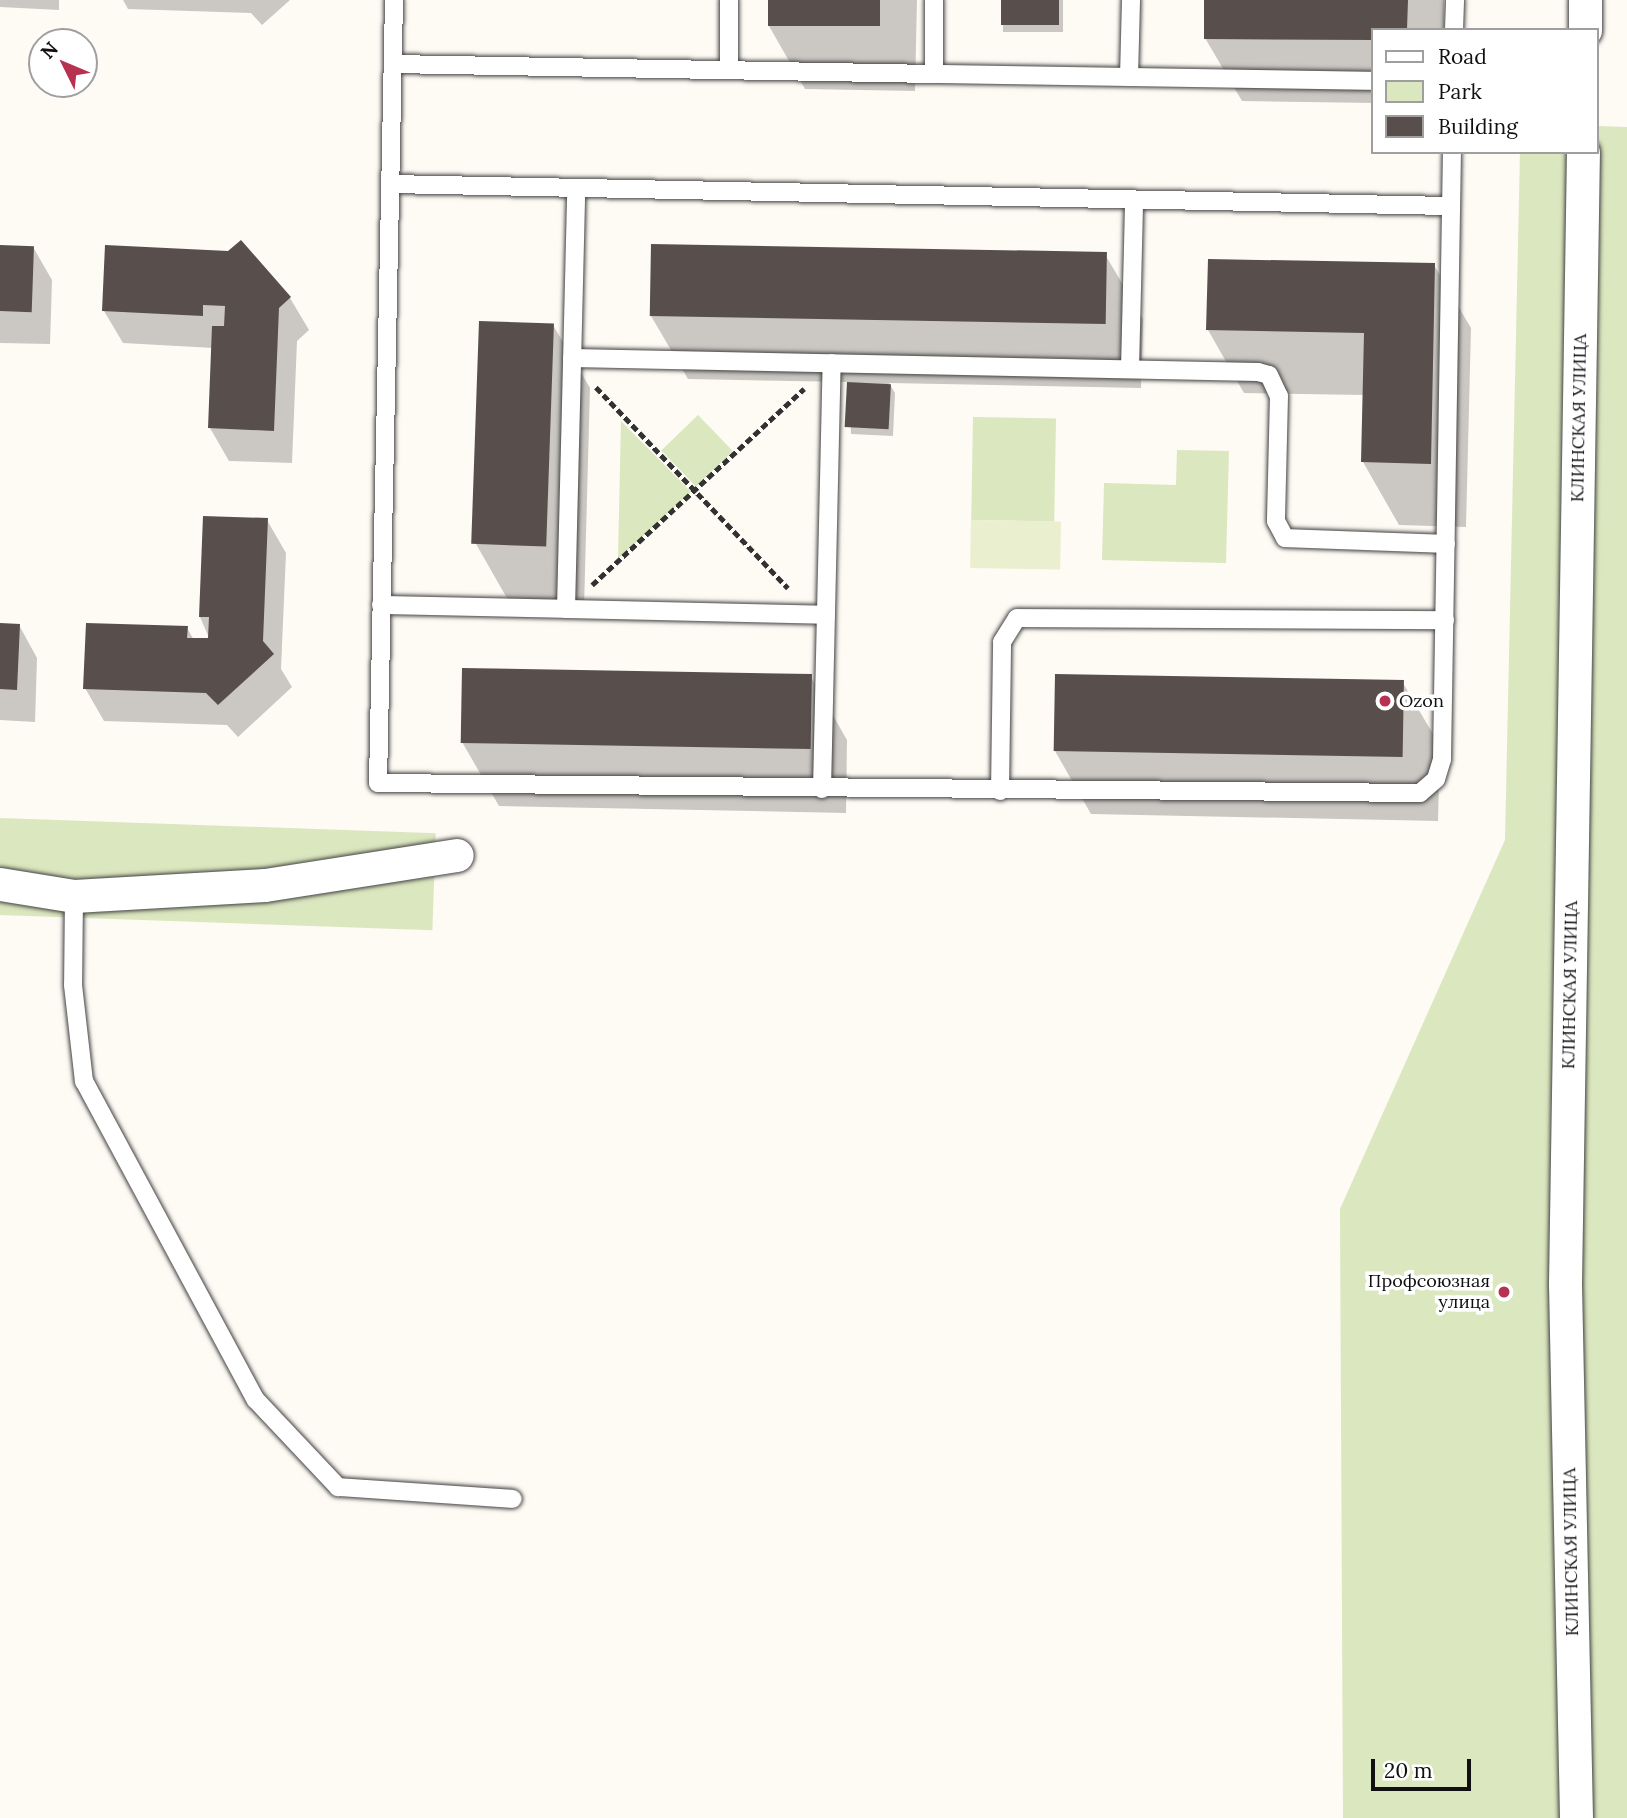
<!DOCTYPE html>
<html>
<head>
<meta charset="utf-8">
<style>
	body { margin:0 }
	#map { position:relative; width:1627px; height:1818px; overflow:hidden; background:#fefaf4; font-family:Lora,serif }
	div>[style] { position:absolute }
	.green>* { inset:0; background:#dbe7bf; transform-origin:0 0 }
	.pitch>* { inset:0; background:#eaefd0; transform-origin:0 0 }
	.shadow>* { inset:0; background:#0003; transform-origin:0 0 }
	.building>* { inset:0; background:#584f4d; transform-origin:0 0 }
	.path>* { height:4.5px; margin-top:-2.25px; transform-origin:0; background:repeating-linear-gradient(90deg,#323232 0 7px,transparent 0 10.5px) }
	.roads { filter:drop-shadow(0 0 2px #434343) drop-shadow(0 0 2px #434343) }
	.lane>* { height:18px; margin:-9px; padding:0 9px; transform-origin:9px; border-radius:9px; background:#fff }
	.street>* { height:33px; margin:-16.5px; padding:0 16.5px; transform-origin:16.5px; border-radius:16.5px; background:#fff }
	.dots>* { width:19px; height:19px; translate:-50% -50%; box-sizing:border-box; border:4px solid #fff; border-radius:50% }
	span { translate:-50% -50%; white-space:nowrap; text-align:center; line-height:1.15; -webkit-text-stroke:7px #fff; paint-order:stroke }
	.street-label { font-size:18px; color:#101010 }
	.poi-label { font-size:18px; color:#101010 }
	.left { translate:0 -50%; text-align:left }
	.right { translate:-100% -50%; text-align:right }
	.legend { position:absolute; left:1371px; top:28px; width:228px; height:126px; box-sizing:border-box; background:#fff; border:2px solid #9f9f9f; margin:0; padding:9px 12px; list-style:none; font-size:21px; color:#101010 }
	.legend li { display:flex; align-items:center; gap:14px; height:35px }
	.legend b { width:35px; border:2px solid #9f9f9f }
	.north { position:absolute; left:28px; top:28px; width:70px; height:70px; box-sizing:border-box; background:#fff; border:2px solid #9f9f9f; border-radius:50%; rotate:313deg; font-size:19px; font-weight:700; line-height:28px; text-align:center; color:#101010 }
	.north::after { content:''; display:block; margin:auto; width:24px; height:32px; background:#b63250; clip-path:polygon(50% 0,100% 100%,50% 72%,0 100%) }
	.scale { position:absolute; left:1371px; top:1759px; width:100px; height:32px; box-sizing:border-box; border:4px solid #101010; border-top:0; padding-left:9px; font-size:21px; line-height:24px; white-space:nowrap; color:#101010; -webkit-text-stroke:5px #fff; paint-order:stroke }
</style>
</head>
<body>
<div id="map">
	<div class="green">
		<i style="clip-path:polygon(1597px 126px,1627px 127px,1627px 1818px,1343px 1818px,1340px 1209px,1505px 840px,1520px 152px,1597px 152px)"></i>
		<i style="left:698px;top:415px;width:50px;height:51px;rotate:46deg"></i>
		<i style="left:973px;top:417px;width:83px;height:103px;rotate:1deg"></i>
		<i style="clip-path:polygon(621px 421px,691px 492px,618px 559px)"></i>
		<i style="clip-path:polygon(1177px 450px,1229px 451px,1226px 563px,1102px 560px,1104px 483px,1176px 485px)"></i>
		<i style="left:0;top:818px;width:436px;height:97px;rotate:2deg"></i>
	</div>
	<div class="pitch">
		<i style="left:971px;top:520px;width:90px;height:48px;rotate:1deg"></i>
	</div>
	<div class="shadow">
		<i style="clip-path:polygon(0 0,59px 0,59px 10px,0 7px)"></i>
		<i style="clip-path:polygon(123px 0,290px 0,262px 25px,251px 13px,128px 9px)"></i>
		<i style="clip-path:polygon(769px 0,917px 0,915px 91px,805px 89px,769px 26px)"></i>
		<i style="left:1003px;top:0;width:60px;height:32px"></i>
		<i style="clip-path:polygon(1206px 0,1444px 0,1444px 30px,1373px 30px,1373px 103px,1242px 101px,1205px 38px)"></i>
		<i style="clip-path:polygon(0 247px,33px 247px,52px 280px,50px 344px,0 343px)"></i>
		<i style="clip-path:polygon(1106px 256px,1143px 319px,1141px 388px,889px 383px,895px 393px,893px 436px,851px 434px,849px 382px,688px 379px,651px 316px)"></i>
		<i style="clip-path:polygon(1434px 265px,1471px 328px,1466px 527px,1399px 525px,1363px 462px,1364px 395px,1244px 393px,1208px 330px)"></i>
		<i style="clip-path:polygon(290px 298px,309px 330px,297px 341px,292px 463px,229px 461px,210px 428px,213px 348px,123px 343px,104px 311px)"></i>
		<i style="clip-path:polygon(553px 325px,590px 388px,584px 609px,512px 607px,476px 544px)"></i>
		<i style="clip-path:polygon(267px 520px,286px 553px,281px 669px,292px 687px,238px 737px,227px 725px,104px 721px,85px 688px,187px 628px,194px 640px,210px 640px,200px 617px)"></i>
		<i style="clip-path:polygon(0 625px,19px 625px,37px 658px,35px 722px,0 720px)"></i>
		<i style="clip-path:polygon(811px 677px,847px 740px,846px 813px,499px 806px,462px 742px)"></i>
		<i style="clip-path:polygon(1403px 683px,1440px 746px,1438px 821px,1091px 814px,1055px 751px)"></i>
	</div>
	<div class="building">
		<i style="left:768px;top:0;width:112px;height:26px"></i>
		<i style="left:1001px;top:0;width:58px;height:25px"></i>
		<i style="clip-path:polygon(1204px 0,1408px 0,1407px 30px,1373px 30px,1373px 40px,1204px 39px)"></i>
		<i style="clip-path:polygon(241px 240px,291px 297px,279px 308px,274px 431px,208px 428px,212px 326px,224px 326px,225px 306px,203px 305px,203px 316px,102px 311px,105px 245px,228px 251px)"></i>
		<i style="left:651px;top:244px;width:456px;height:72px;rotate:1deg"></i>
		<i style="left:0;top:245px;width:34px;height:66px;rotate:2deg"></i>
		<i style="clip-path:polygon(1208px 259px,1435px 263px,1431px 464px,1361px 462px,1364px 333px,1206px 330px)"></i>
		<i style="left:479px;top:321px;width:75px;height:223px;rotate:2deg"></i>
		<i style="left:847px;top:382px;width:44px;height:45px;rotate:3deg"></i>
		<i style="clip-path:polygon(203px 516px,268px 518px,263px 641px,274px 654px,218px 705px,206px 693px,83px 689px,86px 623px,188px 626px,187px 638px,208px 638px,209px 617px,199px 617px)"></i>
		<i style="clip-path:polygon(0 623px,20px 624px,17px 690px,0 689px)"></i>
		<i style="left:462px;top:668px;width:350px;height:75px;rotate:1deg"></i>
		<i style="left:1055px;top:674px;width:349px;height:77px;rotate:1deg"></i>
	</div>
	<div class="path">
		<i style="left:596px;top:387px;width:278px;rotate:46.3deg"></i>
		<i style="left:592px;top:585px;width:289px;rotate:-42.8deg"></i>
	</div>
	<div class="roads">
		<div class="lane">
			<i style="left:394px;top:0;width:783px;rotate:91.17deg"></i>
			<i style="left:378px;top:783px;width:1042px;rotate:0.55deg"></i>
			<i style="left:1420px;top:793px;width:21px;rotate:-41deg"></i>
			<i style="left:1436px;top:779px;width:21px;rotate:-73deg"></i>
			<i style="left:1442px;top:759px;width:607px;rotate:-89.06deg"></i>
			<i style="left:1454px;top:30px;width:30px;rotate:-88deg"></i>
			<i style="left:393px;top:64px;width:541px;rotate:1.06deg"></i>
			<i style="left:934px;top:74px;width:74px;rotate:-90deg"></i>
			<i style="left:729px;top:70px;width:70px;rotate:-90deg"></i>
			<i style="left:934px;top:74px;width:439px;rotate:0.9deg"></i>
			<i style="left:1129px;top:77px;width:77px;rotate:-88.5deg"></i>
			<i style="left:390px;top:184px;width:1061px;rotate:1.19deg"></i>
			<i style="left:572px;top:358px;width:686px;rotate:1.17deg"></i>
			<i style="left:1258px;top:372px;width:11px;rotate:15deg"></i>
			<i style="left:1269px;top:375px;width:23px;rotate:65deg"></i>
			<i style="left:1279px;top:396px;width:125px;rotate:91.4deg"></i>
			<i style="left:1276px;top:521px;width:19px;rotate:62deg"></i>
			<i style="left:1285px;top:538px;width:161px;rotate:2.1deg"></i>
			<i style="left:1130px;top:369px;width:169px;rotate:-88.6deg"></i>
			<i style="left:381px;top:605px;width:185px;rotate:1.2deg"></i>
			<i style="left:566px;top:609px;width:421px;rotate:-88.6deg"></i>
			<i style="left:566px;top:609px;width:260px;rotate:1.3deg"></i>
			<i style="left:822px;top:789px;width:426px;rotate:-88.7deg"></i>
			<i style="left:1000px;top:791px;width:149px;rotate:-89.2deg"></i>
			<i style="left:1002px;top:642px;width:28px;rotate:-58deg"></i>
			<i style="left:1017px;top:618px;width:428px;rotate:0.3deg"></i>
			<i style="left:74px;top:896px;width:89px;rotate:90.6deg"></i>
			<i style="left:73px;top:985px;width:97px;rotate:83.5deg"></i>
			<i style="left:84px;top:1081px;width:362px;rotate:61.7deg"></i>
			<i style="left:256px;top:1400px;width:120px;rotate:46.7deg"></i>
			<i style="left:338px;top:1487px;width:175px;rotate:3.9deg"></i>
		</div>
		<div class="street">
			<i style="left:1585px;top:30px;width:30px;rotate:-90deg"></i>
			<i style="left:0;top:884px;width:75px;rotate:9.2deg"></i>
			<i style="left:74px;top:896px;width:191px;rotate:-3.3deg"></i>
			<i style="left:265px;top:885px;width:194px;rotate:-8.9deg"></i>
			<i style="left:1576px;top:1818px;width:535px;rotate:-91.18deg"></i>
			<i style="left:1565px;top:1283px;width:1131px;rotate:-89.09deg"></i>
		</div>
	</div>
	<div class="dots">
		<i style="left:1385px;top:701px;background:#b63250"></i>
		<i style="left:1504px;top:1292px;background:#b63250"></i>
	</div>
	<div class="street-label">
		<span style="left:1579px;top:418px;rotate:-89deg">КЛИНСКАЯ УЛИЦА</span>
		<span style="left:1570px;top:985px;rotate:-89deg">КЛИНСКАЯ УЛИЦА</span>
		<span style="left:1571px;top:1552px;rotate:-91deg">КЛИНСКАЯ УЛИЦА</span>
	</div>
	<div class="poi-label">
		<span class="left" style="left:1399px;top:701px">Ozon</span>
		<span class="right" style="left:1490px;top:1292px">Профсоюзная<br>улица</span>
	</div>
	<ul class="legend">
	<li><b style="height:9px;background:#fff"></b>Road</li>
	<li><b style="height:19px;background:#dbe7bf"></b>Park</li>
	<li><b style="height:19px;background:#584f4d"></b>Building</li>
	</ul>
	<div class="north">N</div>
	<div class="scale">20 m</div>
</div>
</body>
</html>
